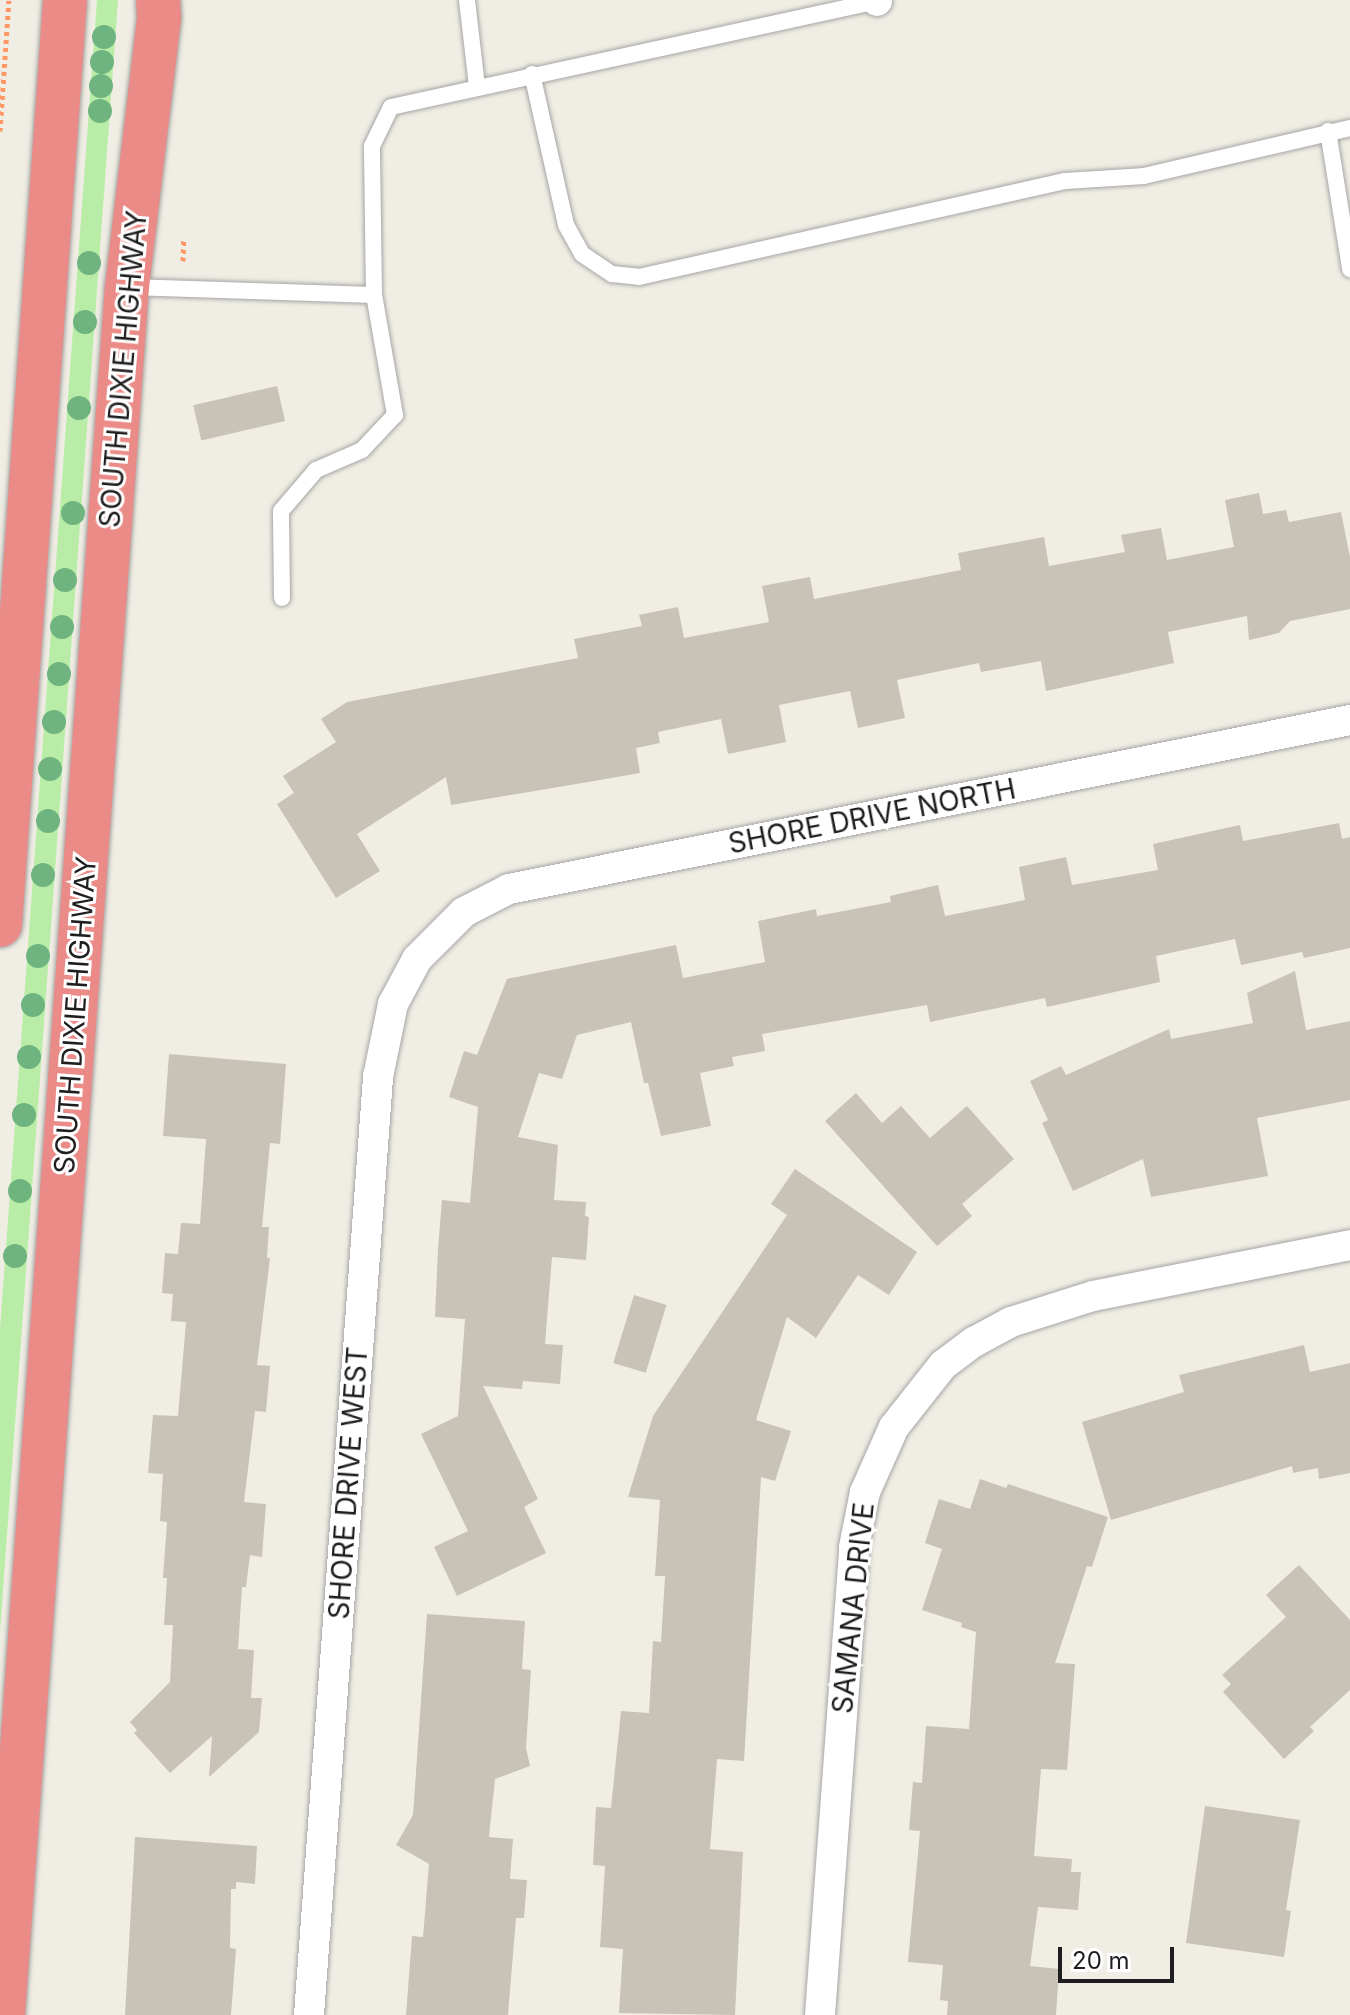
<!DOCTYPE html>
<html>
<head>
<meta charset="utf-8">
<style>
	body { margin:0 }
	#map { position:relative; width:1350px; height:2015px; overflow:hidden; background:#f0eee4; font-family:Inter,sans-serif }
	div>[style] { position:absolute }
	.grass>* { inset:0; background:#b9eda7 }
	.building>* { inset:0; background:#c8c2b7; transform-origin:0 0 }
	.path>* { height:5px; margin-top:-2.5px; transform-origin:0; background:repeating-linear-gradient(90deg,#ff9865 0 4px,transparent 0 8px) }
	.roads { filter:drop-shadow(0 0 2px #a5a5a5) drop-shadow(0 0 2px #a5a5a5) }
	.lane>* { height:16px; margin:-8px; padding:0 8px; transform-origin:8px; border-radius:8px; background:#fff }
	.street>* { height:30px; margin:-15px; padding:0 15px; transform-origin:15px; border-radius:15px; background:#fff }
	.highway>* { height:44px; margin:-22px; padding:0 22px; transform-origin:22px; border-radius:22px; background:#eb8b87 }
	.trees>* { width:24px; height:24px; margin:-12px; border-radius:50%; background:#6fb37f }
	span { translate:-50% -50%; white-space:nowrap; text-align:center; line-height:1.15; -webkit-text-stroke:6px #fff; paint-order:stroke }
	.street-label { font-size:28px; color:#1e1e1e }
	.scale { position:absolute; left:1058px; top:1947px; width:116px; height:36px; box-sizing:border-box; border:4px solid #1e1e1e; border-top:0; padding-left:10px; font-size:24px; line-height:28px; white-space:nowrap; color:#1e1e1e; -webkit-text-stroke:6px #fff; paint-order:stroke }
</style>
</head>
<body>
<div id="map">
	<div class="grass">
		<i style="clip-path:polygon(97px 0,118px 0,0 1632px,0 1329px)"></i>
	</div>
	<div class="building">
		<i style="left:277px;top:386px;width:36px;height:86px;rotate:77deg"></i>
		<i style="clip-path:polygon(1259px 493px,1263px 514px,1286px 510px,1289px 522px,1341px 512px,1350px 557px,1350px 609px,1290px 621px,1279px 633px,1249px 640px,1247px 616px,1168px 632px,1174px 663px,1046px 691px,1041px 661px,981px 672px,979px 663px,897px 680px,905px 718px,858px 728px,850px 691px,779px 705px,786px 742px,728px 754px,721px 719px,658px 732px,660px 743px,636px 748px,640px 773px,594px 781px,451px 805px,446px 777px,357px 834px,380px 871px,336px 898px,277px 804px,294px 793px,283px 776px,336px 742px,321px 719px,347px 702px,578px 658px,574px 639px,642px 626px,639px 615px,678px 607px,684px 638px,769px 622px,762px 586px,810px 577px,814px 599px,961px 570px,958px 553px,1044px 537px,1049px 566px,1125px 552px,1121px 535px,1161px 528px,1167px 560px,1234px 547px,1225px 500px)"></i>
		<i style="clip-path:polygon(1339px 823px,1342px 839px,1350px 837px,1350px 948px,1304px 958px,1302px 952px,1241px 965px,1235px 939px,1156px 956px,1160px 982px,1047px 1007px,1045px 998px,930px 1022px,927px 1005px,762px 1034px,765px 1051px,732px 1057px,734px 1066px,700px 1073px,711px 1126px,661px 1136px,648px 1083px,644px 1083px,631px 1022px,577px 1035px,562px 1079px,539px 1073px,518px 1137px,558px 1145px,554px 1200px,586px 1202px,585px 1216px,589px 1217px,586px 1260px,552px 1257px,545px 1344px,563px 1345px,560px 1384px,523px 1381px,522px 1389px,483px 1386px,538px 1499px,524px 1507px,546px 1553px,457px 1596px,434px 1547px,468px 1531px,421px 1434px,458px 1416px,465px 1319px,435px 1317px,438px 1249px,442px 1200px,470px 1203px,478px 1107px,449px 1097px,464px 1051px,477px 1055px,507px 979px,676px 945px,683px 978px,765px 962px,758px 921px,816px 909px,817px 916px,891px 902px,890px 896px,938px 885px,945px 916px,1025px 900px,1019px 867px,1066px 857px,1072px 885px,1158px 870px,1153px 844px,1240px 825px,1243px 841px)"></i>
		<i style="clip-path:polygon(1295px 971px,1306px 1030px,1350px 1021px,1350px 1100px,1257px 1118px,1268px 1176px,1151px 1197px,1143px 1159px,1073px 1191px,1042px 1123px,1048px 1120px,1030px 1081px,1061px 1066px,1066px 1075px,1169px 1029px,1171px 1039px,1253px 1023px,1247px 993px)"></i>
		<i style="clip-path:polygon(169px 1054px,286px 1064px,280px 1144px,270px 1143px,262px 1227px,269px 1227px,267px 1258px,270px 1258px,257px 1365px,270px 1366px,266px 1412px,255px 1411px,244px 1502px,266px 1504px,262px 1557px,250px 1555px,246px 1587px,242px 1587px,238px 1649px,254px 1650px,251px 1698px,262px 1698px,259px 1732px,209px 1777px,212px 1736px,170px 1773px,134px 1733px,137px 1730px,130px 1722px,170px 1682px,173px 1625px,164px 1625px,167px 1578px,163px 1578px,167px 1522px,160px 1521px,163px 1474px,148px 1473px,153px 1415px,178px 1416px,186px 1322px,171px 1321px,173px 1294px,162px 1293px,165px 1253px,178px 1254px,181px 1223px,200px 1224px,206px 1139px,163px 1136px)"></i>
		<i style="clip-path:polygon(856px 1093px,882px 1123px,901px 1106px,930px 1138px,967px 1106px,1014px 1159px,962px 1204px,972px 1216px,937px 1246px,825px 1121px)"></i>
		<i style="clip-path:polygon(795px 1169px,917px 1252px,889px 1295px,858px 1275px,816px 1338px,787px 1317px,756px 1420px,791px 1431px,775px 1481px,761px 1477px,744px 1761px,717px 1759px,710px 1849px,743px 1852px,735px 2015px,619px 2013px,623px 1949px,600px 1947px,605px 1866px,593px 1865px,596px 1807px,611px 1808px,621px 1711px,649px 1713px,653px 1641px,661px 1642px,665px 1576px,655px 1576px,660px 1500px,628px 1497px,653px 1416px,787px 1215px,771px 1204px)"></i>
		<i style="left:634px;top:1295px;width:34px;height:71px;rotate:17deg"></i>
		<i style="clip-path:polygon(1304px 1345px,1310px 1372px,1350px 1363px,1350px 1473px,1319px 1479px,1318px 1468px,1293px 1473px,1292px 1466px,1111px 1520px,1082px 1422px,1184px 1392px,1179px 1375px)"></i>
		<i style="clip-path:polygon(980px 1479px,1006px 1488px,1008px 1484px,1108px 1517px,1092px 1567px,1087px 1566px,1055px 1663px,1075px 1664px,1067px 1770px,1041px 1769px,1034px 1856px,1072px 1859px,1071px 1872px,1081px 1872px,1078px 1910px,1038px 1907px,1030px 1966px,1059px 1969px,1056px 2015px,947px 2015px,948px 2001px,940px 2000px,943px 1965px,908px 1962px,920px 1831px,909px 1830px,913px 1782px,922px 1783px,926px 1726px,969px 1729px,976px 1632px,961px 1627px,962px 1623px,922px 1610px,942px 1549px,925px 1543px,939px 1499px,970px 1509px)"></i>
		<i style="clip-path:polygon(1299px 1565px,1350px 1620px,1350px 1690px,1310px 1727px,1314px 1731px,1284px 1759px,1223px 1692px,1231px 1684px,1222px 1675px,1286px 1617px,1266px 1595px)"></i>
		<i style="clip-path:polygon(427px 1614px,525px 1621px,522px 1669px,531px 1670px,526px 1748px,530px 1766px,495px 1779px,489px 1837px,513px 1839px,510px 1879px,527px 1880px,524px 1918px,516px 1918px,508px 2015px,406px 2015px,412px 1936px,423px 1937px,429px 1864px,396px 1845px,413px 1815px)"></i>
		<i style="clip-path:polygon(1205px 1806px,1300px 1820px,1286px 1910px,1291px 1911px,1284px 1957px,1186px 1943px)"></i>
		<i style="clip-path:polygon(135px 1837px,257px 1846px,255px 1884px,236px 1882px,236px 1889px,231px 1889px,230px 1948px,236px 1949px,231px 2015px,125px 2015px)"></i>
	</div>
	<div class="path">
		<i style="left:0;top:131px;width:131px;rotate:-86.1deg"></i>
		<i style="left:183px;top:261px;width:23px;rotate:-88deg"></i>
	</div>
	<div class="roads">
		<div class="lane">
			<i style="left:467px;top:0;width:88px;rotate:83.4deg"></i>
			<i style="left:532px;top:74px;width:155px;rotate:77.3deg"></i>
			<i style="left:566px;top:225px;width:33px;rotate:61deg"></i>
			<i style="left:582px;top:254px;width:36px;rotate:34deg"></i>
			<i style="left:612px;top:274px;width:27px;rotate:6deg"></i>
			<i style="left:639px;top:277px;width:437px;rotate:-12.7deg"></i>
			<i style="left:1065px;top:181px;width:79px;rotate:-3.6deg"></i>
			<i style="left:1144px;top:176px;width:212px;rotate:-13.1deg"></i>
			<i style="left:1328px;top:131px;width:140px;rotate:80.9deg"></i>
			<i style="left:130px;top:287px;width:244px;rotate:1.9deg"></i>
			<i style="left:374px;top:295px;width:149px;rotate:-90.8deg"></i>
			<i style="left:372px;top:146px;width:43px;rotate:-64deg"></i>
			<i style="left:391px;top:107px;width:503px;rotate:-12.29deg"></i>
			<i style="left:282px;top:598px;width:87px;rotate:-90.7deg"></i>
			<i style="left:281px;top:511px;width:54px;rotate:-49.5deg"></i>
			<i style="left:316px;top:470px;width:50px;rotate:-23.5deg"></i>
			<i style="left:362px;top:450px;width:48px;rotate:-46.7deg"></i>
			<i style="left:395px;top:415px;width:122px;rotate:-99.9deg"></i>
		</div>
		<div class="street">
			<i style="left:877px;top:0;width:1px;rotate:90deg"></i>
			<i style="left:309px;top:2015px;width:941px;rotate:-85.79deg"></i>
			<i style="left:378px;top:1077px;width:75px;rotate:-78.4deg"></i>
			<i style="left:393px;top:1004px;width:51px;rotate:-61.9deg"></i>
			<i style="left:417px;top:959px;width:66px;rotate:-45deg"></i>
			<i style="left:464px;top:912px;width:51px;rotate:-27.1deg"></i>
			<i style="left:509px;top:889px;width:858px;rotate:-11.36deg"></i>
			<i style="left:820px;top:2015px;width:469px;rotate:-85.8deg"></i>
			<i style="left:854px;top:1547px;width:56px;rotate:-78.7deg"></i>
			<i style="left:865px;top:1492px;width:71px;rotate:-66deg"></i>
			<i style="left:894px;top:1427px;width:79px;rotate:-51.7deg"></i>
			<i style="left:943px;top:1365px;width:39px;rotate:-37deg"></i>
			<i style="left:974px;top:1342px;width:42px;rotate:-28.4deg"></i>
			<i style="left:1011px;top:1322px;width:86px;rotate:-17.6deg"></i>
			<i style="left:1093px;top:1296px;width:262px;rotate:-11.2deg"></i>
		</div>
		<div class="highway">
			<i style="left:0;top:925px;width:927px;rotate:-85.98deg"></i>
			<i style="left:3px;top:2015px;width:1732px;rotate:-85.9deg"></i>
			<i style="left:127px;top:287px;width:272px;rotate:-83.2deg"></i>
			<i style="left:159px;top:17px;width:17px;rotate:-93deg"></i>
		</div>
	</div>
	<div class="trees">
		<i style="left:104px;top:37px"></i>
		<i style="left:102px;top:62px"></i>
		<i style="left:101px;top:86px"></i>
		<i style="left:100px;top:111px"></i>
		<i style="left:89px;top:263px"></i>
		<i style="left:85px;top:322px"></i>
		<i style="left:79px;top:408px"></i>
		<i style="left:73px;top:513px"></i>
		<i style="left:65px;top:580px"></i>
		<i style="left:62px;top:627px"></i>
		<i style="left:59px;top:674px"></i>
		<i style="left:54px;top:722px"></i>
		<i style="left:50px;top:769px"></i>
		<i style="left:48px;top:821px"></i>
		<i style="left:43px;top:875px"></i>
		<i style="left:38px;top:956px"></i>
		<i style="left:33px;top:1005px"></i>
		<i style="left:29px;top:1057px"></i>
		<i style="left:24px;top:1115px"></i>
		<i style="left:20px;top:1191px"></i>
		<i style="left:15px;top:1256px"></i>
	</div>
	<div class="street-label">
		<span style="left:123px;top:369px;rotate:-85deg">SOUTH DIXIE HIGHWAY</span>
		<span style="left:872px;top:816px;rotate:-11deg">SHORE DRIVE NORTH</span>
		<span style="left:75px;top:1015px;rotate:-86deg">SOUTH DIXIE HIGHWAY</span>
		<span style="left:348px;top:1483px;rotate:-86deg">SHORE DRIVE WEST</span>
		<span style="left:853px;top:1608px;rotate:-84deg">SAMANA DRIVE</span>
	</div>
	<div class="scale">20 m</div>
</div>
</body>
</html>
